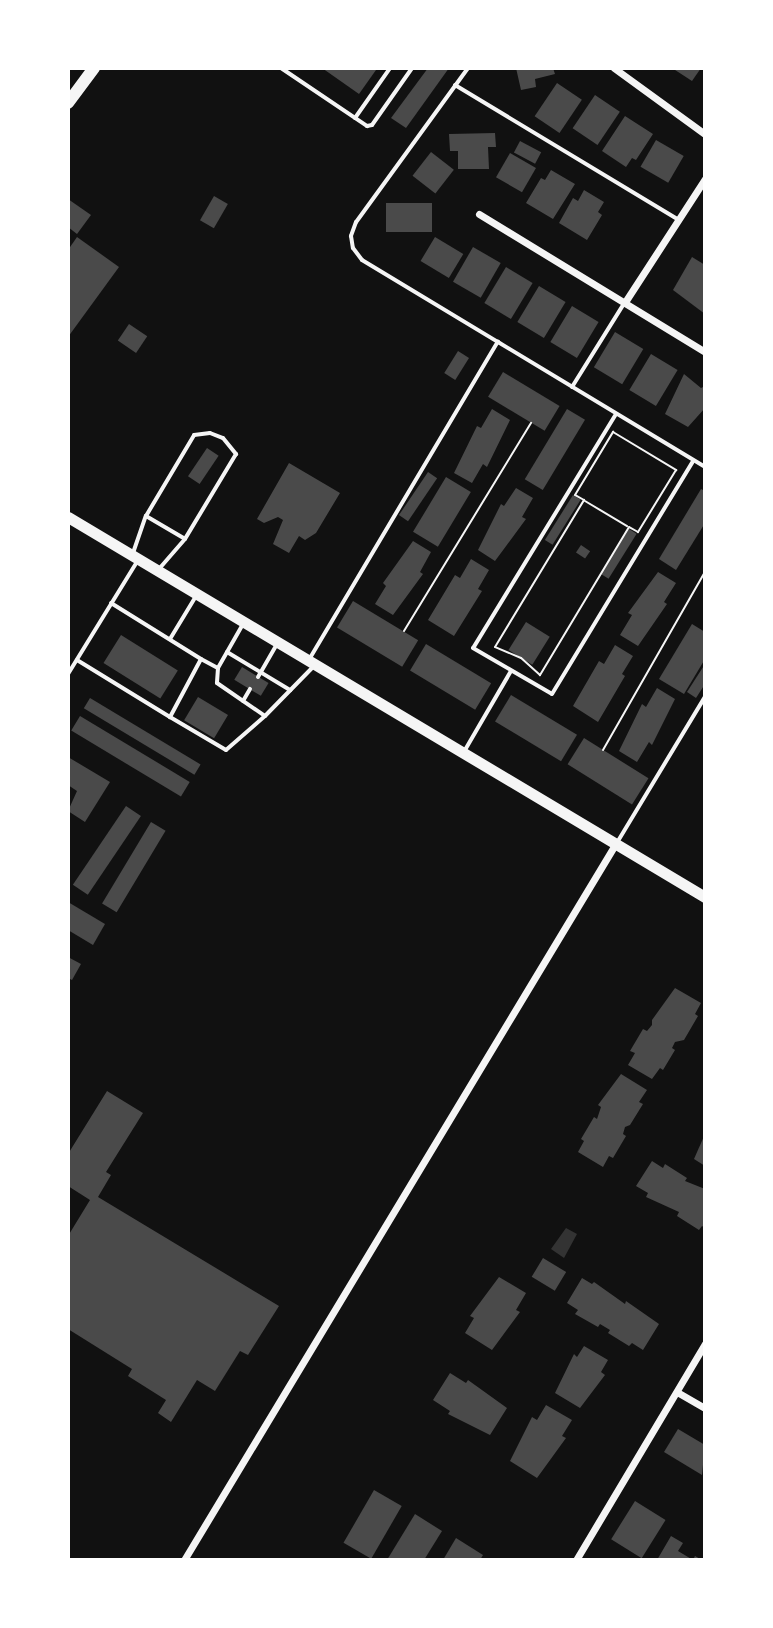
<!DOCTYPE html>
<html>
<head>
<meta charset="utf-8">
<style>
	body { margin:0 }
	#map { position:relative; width:773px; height:1628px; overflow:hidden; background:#111; font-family:Ubuntu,sans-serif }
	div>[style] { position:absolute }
	.water>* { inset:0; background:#333 }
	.building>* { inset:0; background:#4a4a4a; transform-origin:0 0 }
	.path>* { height:2px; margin:-1px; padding:0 1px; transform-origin:1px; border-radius:1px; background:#f5f5f5 }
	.service>* { height:4px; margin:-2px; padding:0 2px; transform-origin:2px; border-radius:2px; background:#f5f5f5 }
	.minor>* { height:7px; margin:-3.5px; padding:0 3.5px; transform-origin:3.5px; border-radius:3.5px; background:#f5f5f5 }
	.secondary>* { height:11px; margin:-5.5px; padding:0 5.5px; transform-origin:5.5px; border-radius:5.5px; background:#f5f5f5 }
	.primary>* { height:12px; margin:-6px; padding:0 6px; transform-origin:6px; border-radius:6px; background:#f5f5f5 }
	span { translate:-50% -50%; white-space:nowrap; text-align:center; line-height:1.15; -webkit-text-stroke:8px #fff; paint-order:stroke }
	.frame { position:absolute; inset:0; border:70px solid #fff; pointer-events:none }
</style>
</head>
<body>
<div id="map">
	<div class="water">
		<i style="clip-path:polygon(566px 1228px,577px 1234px,564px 1258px,551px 1249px)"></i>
	</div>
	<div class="building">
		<i style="clip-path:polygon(322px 68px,374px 68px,376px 70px,359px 94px)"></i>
		<i style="clip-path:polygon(428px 68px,449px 68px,406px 128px,391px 118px)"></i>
		<i style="clip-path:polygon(516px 68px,553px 68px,555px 74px,535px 79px,536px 87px,521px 90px)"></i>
		<i style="clip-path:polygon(672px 68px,701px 68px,692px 81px)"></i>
		<i style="left:557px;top:83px;width:30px;height:40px;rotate:34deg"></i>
		<i style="left:595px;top:95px;width:30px;height:40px;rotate:34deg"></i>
		<i style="clip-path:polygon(625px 116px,653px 134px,636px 160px,632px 158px,626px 167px,602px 151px)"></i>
		<i style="clip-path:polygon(495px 133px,496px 147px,488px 147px,489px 169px,458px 169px,458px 151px,450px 151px,449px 134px)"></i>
		<i style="left:656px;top:140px;width:32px;height:31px;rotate:30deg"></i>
		<i style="left:520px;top:141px;width:24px;height:13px;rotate:28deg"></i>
		<i style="left:431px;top:152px;width:29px;height:30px;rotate:38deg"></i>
		<i style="left:510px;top:153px;width:30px;height:28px;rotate:30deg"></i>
		<i style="clip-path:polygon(551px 170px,575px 184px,553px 219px,526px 203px,541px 178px,545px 180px)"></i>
		<i style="clip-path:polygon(584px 190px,604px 202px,598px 212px,602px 215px,587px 240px,559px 223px,573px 198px,578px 201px)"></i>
		<i style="left:214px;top:196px;width:16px;height:28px;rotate:30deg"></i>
		<i style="clip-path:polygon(68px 199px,91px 215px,77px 234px,68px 227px)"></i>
		<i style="left:386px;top:203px;width:46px;height:29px"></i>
		<i style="clip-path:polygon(77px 237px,119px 267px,68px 337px,68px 250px)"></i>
		<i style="left:435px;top:237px;width:33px;height:28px;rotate:31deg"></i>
		<i style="left:473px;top:247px;width:32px;height:40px;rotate:30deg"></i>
		<i style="clip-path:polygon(692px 257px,705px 265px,705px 314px,673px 290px)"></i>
		<i style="left:506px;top:267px;width:31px;height:42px;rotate:31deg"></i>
		<i style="left:539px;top:286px;width:31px;height:42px;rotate:31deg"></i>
		<i style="left:572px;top:306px;width:31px;height:42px;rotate:31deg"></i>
		<i style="left:129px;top:324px;width:22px;height:20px;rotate:34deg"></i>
		<i style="left:615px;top:332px;width:33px;height:41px;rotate:31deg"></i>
		<i style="left:458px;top:351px;width:13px;height:26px;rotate:32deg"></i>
		<i style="left:651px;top:354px;width:31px;height:42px;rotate:31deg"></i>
		<i style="left:503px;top:372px;width:66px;height:29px;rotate:31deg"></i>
		<i style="clip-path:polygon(684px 374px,701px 388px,705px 386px,705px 408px,688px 427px,665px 414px)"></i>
		<i style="clip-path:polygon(492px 409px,510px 420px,487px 467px,483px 464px,472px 483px,454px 473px,477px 426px,481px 428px)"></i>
		<i style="left:567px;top:409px;width:21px;height:82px;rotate:31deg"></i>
		<i style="left:207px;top:448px;width:14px;height:34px;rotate:34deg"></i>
		<i style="clip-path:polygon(289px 463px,340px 493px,316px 533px,305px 540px,299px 536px,289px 553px,273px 544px,283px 520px,278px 517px,264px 523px,257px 519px)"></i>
		<i style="left:428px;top:472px;width:11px;height:52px;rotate:34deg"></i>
		<i style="left:446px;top:477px;width:29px;height:64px;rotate:31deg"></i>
		<i style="clip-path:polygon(516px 488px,533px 498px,522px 517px,526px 519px,495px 561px,478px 550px,501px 504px,504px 506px)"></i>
		<i style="clip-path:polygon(701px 489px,705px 491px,705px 523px,676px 570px,659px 559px)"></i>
		<i style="left:573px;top:495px;width:9px;height:53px;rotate:32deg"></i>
		<i style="left:629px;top:529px;width:9px;height:53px;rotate:32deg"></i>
		<i style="clip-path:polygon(413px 541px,431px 552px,420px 572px,423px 574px,393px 615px,375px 604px,386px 586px,383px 583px)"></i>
		<i style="left:581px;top:545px;width:11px;height:9px;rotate:34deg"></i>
		<i style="clip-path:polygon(471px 559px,489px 570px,478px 589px,482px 591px,454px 636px,428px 620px,455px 575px,460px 578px)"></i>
		<i style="clip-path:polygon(658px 572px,676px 583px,664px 602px,667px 604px,638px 646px,620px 635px,632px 615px,628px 613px)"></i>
		<i style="left:353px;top:601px;width:76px;height:31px;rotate:31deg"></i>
		<i style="left:526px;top:622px;width:28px;height:33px;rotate:32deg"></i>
		<i style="clip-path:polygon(692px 624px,705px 632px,705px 659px,684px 694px,659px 679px)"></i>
		<i style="left:121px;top:635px;width:67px;height:33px;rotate:32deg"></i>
		<i style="left:426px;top:644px;width:76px;height:31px;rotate:31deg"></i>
		<i style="clip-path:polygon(615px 645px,633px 656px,622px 674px,625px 676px,598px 722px,573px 706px,599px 661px,604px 664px)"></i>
		<i style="clip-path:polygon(705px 664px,705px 684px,696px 698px,687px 692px)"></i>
		<i style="left:242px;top:667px;width:31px;height:15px;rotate:31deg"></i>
		<i style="clip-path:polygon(657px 688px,675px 699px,652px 745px,649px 742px,637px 762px,619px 751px,642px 704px,646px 707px)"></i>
		<i style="left:511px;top:695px;width:77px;height:31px;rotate:31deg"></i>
		<i style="left:198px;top:697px;width:35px;height:27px;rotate:31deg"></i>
		<i style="left:90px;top:698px;width:129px;height:12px;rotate:31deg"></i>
		<i style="left:80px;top:716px;width:128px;height:17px;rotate:31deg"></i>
		<i style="left:584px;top:738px;width:76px;height:31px;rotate:32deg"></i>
		<i style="clip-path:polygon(68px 757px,110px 782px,85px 822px,68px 811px,77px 791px,68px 785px)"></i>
		<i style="left:126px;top:806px;width:18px;height:95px;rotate:34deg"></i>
		<i style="left:151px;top:822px;width:17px;height:95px;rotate:31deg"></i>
		<i style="clip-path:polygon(68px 902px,105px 924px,93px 945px,68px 930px)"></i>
		<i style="clip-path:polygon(68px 957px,81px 964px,72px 980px,68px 978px)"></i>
		<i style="clip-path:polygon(675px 988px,701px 1003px,695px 1014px,698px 1016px,684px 1040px,675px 1042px,672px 1048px,675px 1050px,663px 1070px,660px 1068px,652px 1079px,628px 1065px,635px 1053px,630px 1051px,643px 1029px,647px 1031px,652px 1025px,652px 1020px)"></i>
		<i style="clip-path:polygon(621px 1074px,647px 1090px,639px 1102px,643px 1104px,630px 1125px,625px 1127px,623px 1134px,626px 1136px,613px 1158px,609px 1156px,603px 1167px,578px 1152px,584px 1141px,581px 1139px,594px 1117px,597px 1119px,601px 1107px,598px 1105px)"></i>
		<i style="clip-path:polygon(107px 1091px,143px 1113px,106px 1172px,111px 1175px,98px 1197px,279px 1306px,248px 1355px,240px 1351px,215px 1391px,197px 1380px,171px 1422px,158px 1413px,166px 1400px,128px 1376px,132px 1369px,68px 1329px,68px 1236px,90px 1200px,68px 1186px,68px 1154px)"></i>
		<i style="clip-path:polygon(705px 1134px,705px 1166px,694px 1159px)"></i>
		<i style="clip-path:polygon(652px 1161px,663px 1168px,665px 1164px,687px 1178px,685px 1181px,705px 1189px,705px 1228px,702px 1226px,699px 1230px,677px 1216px,679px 1212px,646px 1197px,648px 1193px,636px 1186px)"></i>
		<i style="left:543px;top:1258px;width:27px;height:22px;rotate:31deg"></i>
		<i style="clip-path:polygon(499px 1277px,526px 1293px,516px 1310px,520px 1312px,492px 1350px,465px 1333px,474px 1318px,470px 1316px)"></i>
		<i style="clip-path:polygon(582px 1278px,592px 1284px,594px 1282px,625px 1304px,626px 1301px,659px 1324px,643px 1350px,632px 1343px,629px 1346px,608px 1333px,610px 1330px,600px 1324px,598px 1327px,575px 1314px,578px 1310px,567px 1303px)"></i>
		<i style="clip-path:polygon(584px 1346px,608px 1360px,601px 1372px,605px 1375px,580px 1408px,555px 1393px,574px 1354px,577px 1357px)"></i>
		<i style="clip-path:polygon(450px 1373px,466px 1383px,468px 1380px,507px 1408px,490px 1435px,448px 1414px,450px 1411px,433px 1400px)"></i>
		<i style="clip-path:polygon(546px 1405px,572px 1420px,562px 1436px,566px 1438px,537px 1478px,510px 1461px,532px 1417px,537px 1420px)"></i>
		<i style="clip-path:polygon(678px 1429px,705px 1445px,702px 1475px,664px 1452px)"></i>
		<i style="left:374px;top:1490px;width:32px;height:61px;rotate:30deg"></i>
		<i style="left:635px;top:1501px;width:36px;height:45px;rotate:32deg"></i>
		<i style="clip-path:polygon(415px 1514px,442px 1531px,424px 1560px,387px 1560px)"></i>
		<i style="clip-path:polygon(671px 1536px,683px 1543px,678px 1551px,693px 1560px,695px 1556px,702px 1560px,657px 1560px)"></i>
		<i style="clip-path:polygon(456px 1538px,483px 1555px,480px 1560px,443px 1560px)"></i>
	</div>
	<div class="path">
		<i style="left:613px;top:432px;width:74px;rotate:31.1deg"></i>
		<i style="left:676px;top:470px;width:73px;rotate:121.5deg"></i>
		<i style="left:638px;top:532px;width:10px;rotate:-151deg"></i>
		<i style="left:629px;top:527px;width:173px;rotate:121deg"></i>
		<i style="left:540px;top:675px;width:25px;rotate:-138deg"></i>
		<i style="left:521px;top:658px;width:28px;rotate:-157deg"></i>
		<i style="left:495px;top:647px;width:172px;rotate:-58.8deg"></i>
		<i style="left:584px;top:500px;width:10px;rotate:-151deg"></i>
		<i style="left:575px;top:495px;width:74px;rotate:-58.9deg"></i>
		<i style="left:585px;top:501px;width:49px;rotate:30.8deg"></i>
		<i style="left:404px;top:631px;width:244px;rotate:-58.6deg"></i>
		<i style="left:603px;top:750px;width:205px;rotate:-60.2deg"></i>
	</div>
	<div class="service">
		<i style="left:281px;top:68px;width:104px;rotate:34deg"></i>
		<i style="left:367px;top:126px;width:5px;rotate:-11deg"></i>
		<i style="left:372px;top:125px;width:70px;rotate:-54.9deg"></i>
		<i style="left:468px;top:68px;width:190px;rotate:126deg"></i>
		<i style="left:356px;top:222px;width:15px;rotate:110deg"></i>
		<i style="left:351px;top:236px;width:12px;rotate:81deg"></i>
		<i style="left:353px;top:248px;width:15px;rotate:53deg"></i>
		<i style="left:362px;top:260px;width:159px;rotate:31.1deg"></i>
		<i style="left:455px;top:85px;width:262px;rotate:31.1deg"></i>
		<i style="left:355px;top:118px;width:61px;rotate:-55deg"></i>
		<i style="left:572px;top:387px;width:100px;rotate:-58.1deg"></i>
		<i style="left:616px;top:414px;width:274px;rotate:121.4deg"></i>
		<i style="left:473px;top:648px;width:91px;rotate:30.2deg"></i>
		<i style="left:552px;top:694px;width:272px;rotate:-58.8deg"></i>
		<i style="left:146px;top:516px;width:45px;rotate:30.5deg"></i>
		<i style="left:133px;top:553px;width:39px;rotate:-71deg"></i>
		<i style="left:146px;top:516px;width:94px;rotate:-59.3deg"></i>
		<i style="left:194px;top:435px;width:16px;rotate:-7deg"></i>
		<i style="left:210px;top:433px;width:14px;rotate:21deg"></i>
		<i style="left:223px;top:438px;width:21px;rotate:51deg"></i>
		<i style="left:236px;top:454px;width:99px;rotate:121deg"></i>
		<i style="left:185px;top:539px;width:40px;rotate:131deg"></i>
		<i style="left:111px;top:603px;width:106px;rotate:31.9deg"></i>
		<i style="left:201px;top:659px;width:66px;rotate:118.1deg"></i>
		<i style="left:170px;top:717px;width:65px;rotate:30.5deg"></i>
		<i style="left:226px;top:750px;width:52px;rotate:-41.1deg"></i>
		<i style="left:243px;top:624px;width:51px;rotate:119.6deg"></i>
		<i style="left:218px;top:668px;width:15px;rotate:94deg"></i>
		<i style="left:217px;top:683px;width:58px;rotate:34.5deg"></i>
		<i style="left:265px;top:716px;width:71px;rotate:-45.6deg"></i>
		<i style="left:170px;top:639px;width:50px;rotate:-58.8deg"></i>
		<i style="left:227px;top:652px;width:74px;rotate:31.1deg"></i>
		<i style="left:310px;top:658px;width:368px;rotate:-59.3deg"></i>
		<i style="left:498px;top:342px;width:242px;rotate:31.1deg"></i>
		<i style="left:201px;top:659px;width:19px;rotate:28deg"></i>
		<i style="left:77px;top:660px;width:109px;rotate:31.5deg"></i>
		<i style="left:68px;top:674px;width:132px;rotate:-58.4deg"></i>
		<i style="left:258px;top:677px;width:38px;rotate:-60deg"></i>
		<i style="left:243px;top:701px;width:14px;rotate:-60deg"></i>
		<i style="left:465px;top:750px;width:91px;rotate:-59.8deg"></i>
		<i style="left:618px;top:841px;width:168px;rotate:-58.9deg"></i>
	</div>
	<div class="minor">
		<i style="left:614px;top:68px;width:112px;rotate:36deg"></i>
		<i style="left:479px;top:214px;width:265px;rotate:31.4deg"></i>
		<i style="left:625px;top:302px;width:147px;rotate:-57deg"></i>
		<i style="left:677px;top:1392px;width:32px;rotate:30deg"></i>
		<i style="left:184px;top:1560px;width:837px;rotate:-58.93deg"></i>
		<i style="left:576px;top:1560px;width:252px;rotate:-59.2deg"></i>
	</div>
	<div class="secondary">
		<i style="left:68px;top:517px;width:742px;rotate:30.82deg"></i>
	</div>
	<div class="primary">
		<i style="left:68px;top:103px;width:44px;rotate:-53.4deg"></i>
	</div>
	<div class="frame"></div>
</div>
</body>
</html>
